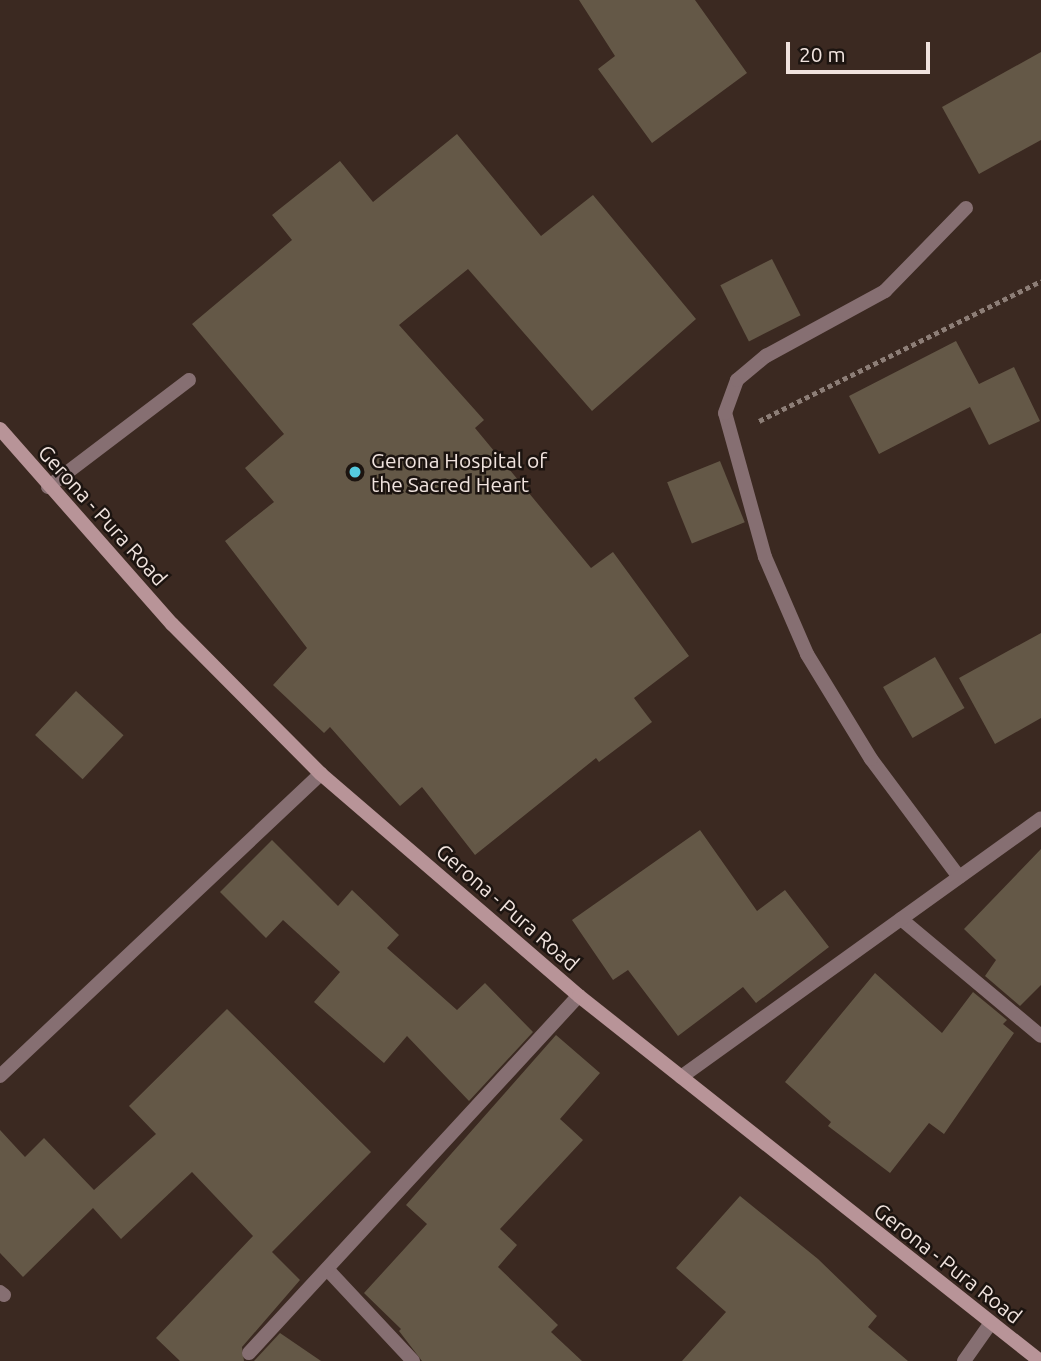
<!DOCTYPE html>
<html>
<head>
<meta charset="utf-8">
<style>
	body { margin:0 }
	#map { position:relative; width:1041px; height:1361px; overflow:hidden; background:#3b2921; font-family:Ubuntu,sans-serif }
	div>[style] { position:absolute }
	.building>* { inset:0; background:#645847; transform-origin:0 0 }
	.path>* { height:4.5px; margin-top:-2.25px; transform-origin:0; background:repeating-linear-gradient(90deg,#8d7e77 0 5px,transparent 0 8.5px) }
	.lane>* { height:14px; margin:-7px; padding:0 7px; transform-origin:7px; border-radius:7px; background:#866f72 }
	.street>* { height:14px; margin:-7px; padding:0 7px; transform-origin:7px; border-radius:7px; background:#866f72 }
	.secondary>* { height:14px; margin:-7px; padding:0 7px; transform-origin:7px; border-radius:7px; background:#b89498 }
	.dots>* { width:19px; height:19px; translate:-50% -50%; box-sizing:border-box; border:4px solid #1c1410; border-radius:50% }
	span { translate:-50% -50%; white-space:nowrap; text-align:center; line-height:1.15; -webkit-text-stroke:5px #1c1410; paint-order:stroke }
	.poi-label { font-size:21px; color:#f0e3de }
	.left { translate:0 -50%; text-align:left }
	.street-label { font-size:21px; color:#f0e3de }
	.scale { position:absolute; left:786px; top:42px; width:144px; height:32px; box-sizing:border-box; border:4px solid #f0e3de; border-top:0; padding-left:9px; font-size:21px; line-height:24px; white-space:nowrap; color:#f0e3de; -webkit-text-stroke:5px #1c1410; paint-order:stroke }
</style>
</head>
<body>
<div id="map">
	<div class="building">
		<i style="clip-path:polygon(579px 0,695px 0,747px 73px,652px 143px,598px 69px,615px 56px)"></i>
		<i style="clip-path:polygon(1041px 52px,1041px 140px,979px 174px,942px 107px)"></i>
		<i style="clip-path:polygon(457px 134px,541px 236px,593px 195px,696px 319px,592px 411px,468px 269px,399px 325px,484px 420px,475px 428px,591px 568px,613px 552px,689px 656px,634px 698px,652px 722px,599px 762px,596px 758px,475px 855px,422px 787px,400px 806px,330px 727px,324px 733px,273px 685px,307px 648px,225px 541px,274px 502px,245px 468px,284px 434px,192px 324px,292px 240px,272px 215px,340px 161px,373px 202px)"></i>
		<i style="left:772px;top:259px;width:63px;height:58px;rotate:63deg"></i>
		<i style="clip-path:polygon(956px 341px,979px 384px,1014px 367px,1040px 421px,989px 445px,970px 407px,879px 454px,849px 396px)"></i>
		<i style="left:720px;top:461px;width:66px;height:57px;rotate:68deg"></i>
		<i style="clip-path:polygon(1041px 633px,1041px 718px,995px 744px,959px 678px)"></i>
		<i style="left:935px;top:657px;width:59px;height:60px;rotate:60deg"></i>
		<i style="left:76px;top:691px;width:65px;height:60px;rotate:43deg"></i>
		<i style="clip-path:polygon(700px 830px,757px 911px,785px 890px,829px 947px,756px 1003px,743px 987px,678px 1036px,628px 970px,613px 980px,572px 920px)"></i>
		<i style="clip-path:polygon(272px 840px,338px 906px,352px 890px,399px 935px,387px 948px,457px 1010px,485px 983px,533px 1032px,469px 1101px,407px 1036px,384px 1063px,314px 1002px,340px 972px,283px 920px,266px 938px,220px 892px)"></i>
		<i style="clip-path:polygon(1041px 849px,1041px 985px,1020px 1006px,985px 976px,996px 960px,964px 929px)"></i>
		<i style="clip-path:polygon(875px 973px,942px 1033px,973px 992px,1007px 1020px,1003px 1024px,1014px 1033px,944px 1134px,929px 1123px,890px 1173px,828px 1126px,831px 1122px,785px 1082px)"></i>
		<i style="clip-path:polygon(227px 1009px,371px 1152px,272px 1252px,300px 1280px,242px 1347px,244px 1361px,180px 1361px,156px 1338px,253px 1236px,192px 1172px,121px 1239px,93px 1208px,23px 1277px,0 1253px,0 1130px,25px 1157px,44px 1138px,94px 1190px,156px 1134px,129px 1106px)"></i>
		<i style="clip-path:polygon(556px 1035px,600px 1073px,560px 1119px,583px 1140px,500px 1229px,517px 1245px,498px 1267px,558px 1325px,551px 1332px,582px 1361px,422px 1361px,399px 1331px,401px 1329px,364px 1293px,427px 1224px,406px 1205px)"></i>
		<i style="clip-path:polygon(740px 1196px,818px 1259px,877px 1316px,868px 1327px,908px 1361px,682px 1361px,726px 1312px,676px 1268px)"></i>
		<i style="clip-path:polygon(280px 1333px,321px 1361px,254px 1361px)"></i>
	</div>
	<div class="path">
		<i style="left:759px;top:421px;width:315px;rotate:-26.4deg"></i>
	</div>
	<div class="lane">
		<i style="left:48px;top:487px;width:177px;rotate:-37.2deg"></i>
		<i style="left:0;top:1292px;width:5px;rotate:37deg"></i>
	</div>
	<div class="street">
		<i style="left:959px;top:877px;width:147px;rotate:-126.7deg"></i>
		<i style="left:871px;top:759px;width:123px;rotate:-121.4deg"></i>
		<i style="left:807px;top:654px;width:106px;rotate:-113.4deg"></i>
		<i style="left:765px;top:557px;width:149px;rotate:-105.5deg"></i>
		<i style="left:725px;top:413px;width:35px;rotate:-70deg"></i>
		<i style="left:737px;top:380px;width:38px;rotate:-40deg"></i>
		<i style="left:766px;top:356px;width:136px;rotate:-28.6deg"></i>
		<i style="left:885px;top:291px;width:116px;rotate:-45.7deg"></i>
		<i style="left:901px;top:919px;width:182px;rotate:39.9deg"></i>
		<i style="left:0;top:1076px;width:441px;rotate:-43.3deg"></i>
		<i style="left:681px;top:1077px;width:443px;rotate:-35.7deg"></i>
		<i style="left:327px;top:1269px;width:126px;rotate:46.9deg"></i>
		<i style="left:249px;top:1353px;width:486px;rotate:-47.3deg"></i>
		<i style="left:964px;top:1361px;width:45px;rotate:-54.9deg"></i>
	</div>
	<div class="secondary">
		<i style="left:0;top:429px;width:260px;rotate:48.6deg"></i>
		<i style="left:172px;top:624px;width:211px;rotate:45.2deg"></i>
		<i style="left:321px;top:774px;width:340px;rotate:40.7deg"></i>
		<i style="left:579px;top:996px;width:588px;rotate:38.37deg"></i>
	</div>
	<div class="dots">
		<i style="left:355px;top:472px;background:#55cadf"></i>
	</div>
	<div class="poi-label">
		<span class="left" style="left:371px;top:472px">Gerona Hospital of<br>the Sacred Heart</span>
	</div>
	<div class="street-label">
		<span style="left:103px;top:515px;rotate:48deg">Gerona - Pura Road</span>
		<span style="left:508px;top:907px;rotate:41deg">Gerona - Pura Road</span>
		<span style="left:948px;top:1263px;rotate:38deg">Gerona - Pura Road</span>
	</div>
	<div class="scale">20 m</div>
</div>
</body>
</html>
